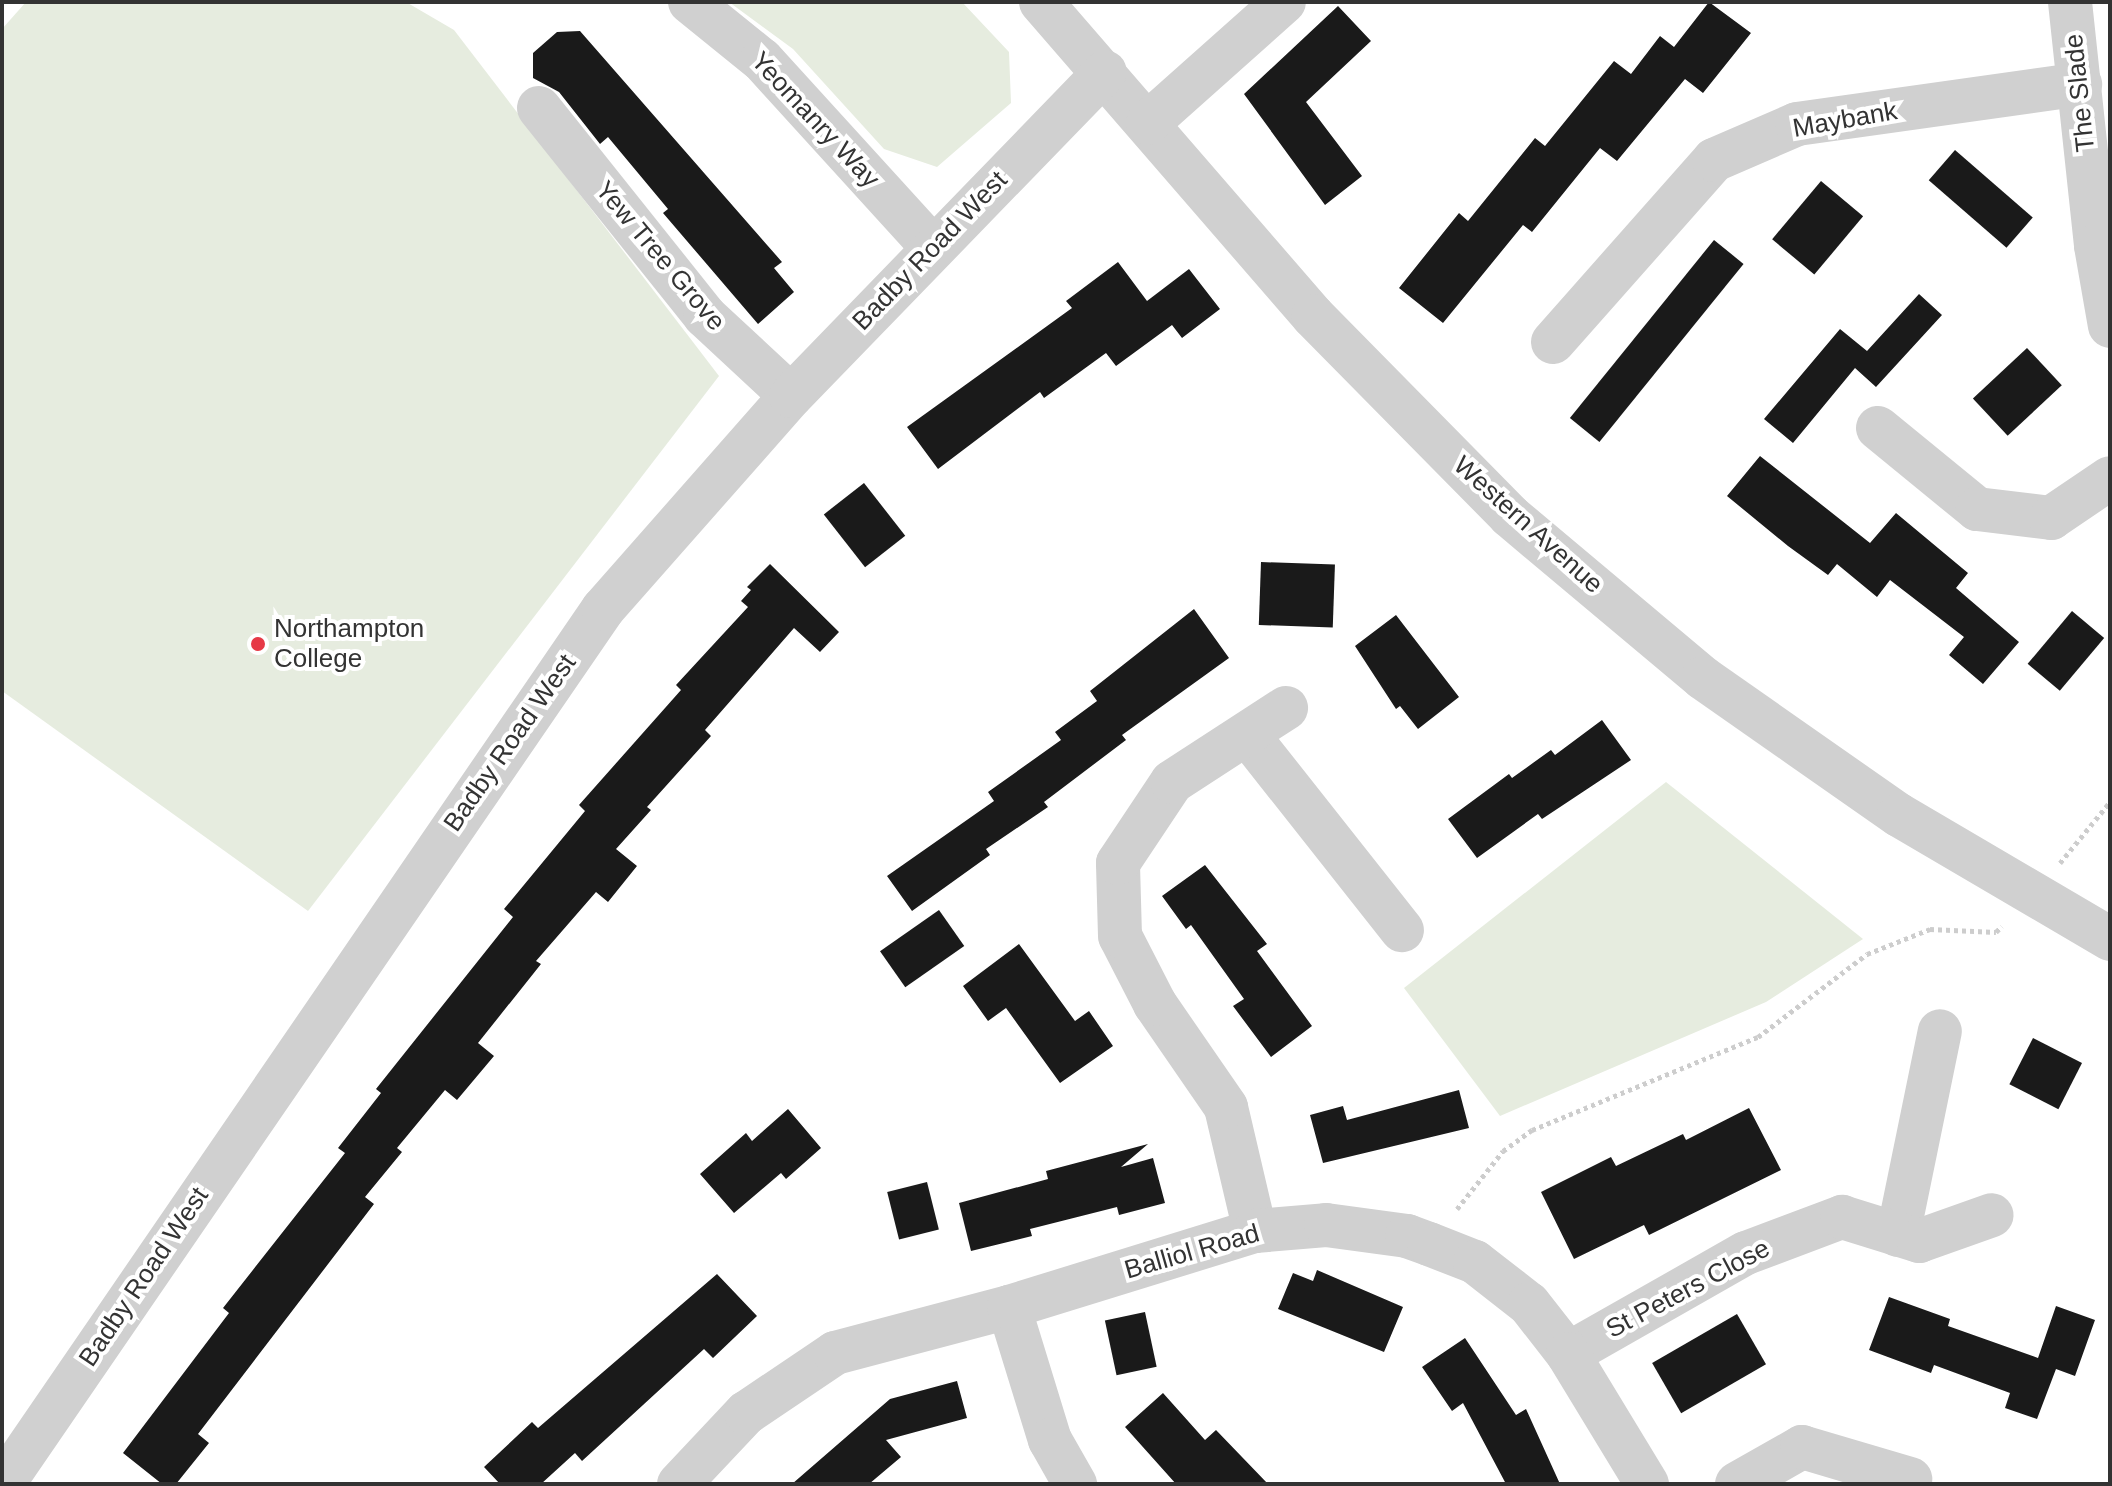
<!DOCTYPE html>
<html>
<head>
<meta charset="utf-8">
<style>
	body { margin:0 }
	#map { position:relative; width:2112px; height:1486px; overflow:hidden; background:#fff; font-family:Arial,sans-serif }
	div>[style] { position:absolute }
	.green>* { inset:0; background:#e6ecdf }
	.building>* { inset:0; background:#1a1a1a; transform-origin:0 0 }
	.path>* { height:5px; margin-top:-2.5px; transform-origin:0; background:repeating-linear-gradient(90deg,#cdcdcd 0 4px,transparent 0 8px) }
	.minor>* { height:44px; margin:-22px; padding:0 22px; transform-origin:22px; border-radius:22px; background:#d0d0d0 }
	.dots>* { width:22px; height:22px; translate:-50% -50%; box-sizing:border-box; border:4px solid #fff; border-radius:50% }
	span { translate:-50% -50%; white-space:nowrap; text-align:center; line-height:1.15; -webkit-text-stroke:8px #fff; paint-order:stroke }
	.street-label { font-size:26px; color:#333 }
	.poi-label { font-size:26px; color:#333 }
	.left { translate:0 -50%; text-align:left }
	.frame { position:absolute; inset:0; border:4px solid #333; pointer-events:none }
</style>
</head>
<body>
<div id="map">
	<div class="green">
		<i style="clip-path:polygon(26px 2px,406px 2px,454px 30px,719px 376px,308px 911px,2px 691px,2px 29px)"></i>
		<i style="clip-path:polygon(729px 2px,962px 2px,1009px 52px,1011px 103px,937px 167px,884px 149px,793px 49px)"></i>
		<i style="clip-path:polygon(1666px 782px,1863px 939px,1766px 1002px,1500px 1116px,1404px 988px)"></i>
	</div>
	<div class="building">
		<i style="clip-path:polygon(1709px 2px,1751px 33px,1703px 93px,1685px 79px,1617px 161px,1600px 148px,1532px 232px,1523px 225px,1443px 323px,1399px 288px,1459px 213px,1468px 221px,1535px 138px,1545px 146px,1614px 61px,1631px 74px,1660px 36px,1674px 47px)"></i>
		<i style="clip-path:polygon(1338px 6px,1371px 41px,1306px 102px,1362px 176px,1325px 205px,1244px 94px)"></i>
		<i style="clip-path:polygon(580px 31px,782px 262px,774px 268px,794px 292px,758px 324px,663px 213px,668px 209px,608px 137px,600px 144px,559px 92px,533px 78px,533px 53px,557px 32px)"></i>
		<i style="left:1955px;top:150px;width:103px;height:40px;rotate:41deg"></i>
		<i style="left:1821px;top:181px;width:55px;height:76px;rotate:40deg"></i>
		<i style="left:1714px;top:240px;width:38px;height:229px;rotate:39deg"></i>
		<i style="clip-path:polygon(1118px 262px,1147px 301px,1189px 269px,1220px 309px,1182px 338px,1172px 325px,1116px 366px,1106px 353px,1044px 398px,1040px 392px,938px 469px,907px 427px,1072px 308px,1066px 301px)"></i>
		<i style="clip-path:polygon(1919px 294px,1942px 315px,1876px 387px,1855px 368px,1793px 443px,1764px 419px,1840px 329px,1867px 351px)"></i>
		<i style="left:2027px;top:348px;width:51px;height:74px;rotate:47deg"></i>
		<i style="clip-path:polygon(1760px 456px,1870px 543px,1896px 513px,1968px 573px,1956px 588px,2019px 642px,1983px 684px,1949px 655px,1964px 637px,1890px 580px,1877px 597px,1837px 564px,1828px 575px,1788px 546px,1727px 496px)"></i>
		<i style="left:864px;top:483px;width:67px;height:51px;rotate:52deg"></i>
		<i style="left:1261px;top:562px;width:74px;height:63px;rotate:2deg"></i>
		<i style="clip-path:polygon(770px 564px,839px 632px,820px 652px,794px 628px,705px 730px,711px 736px,647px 807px,651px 810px,616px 849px,637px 866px,608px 902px,596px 892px,536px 961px,541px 964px,478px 1043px,494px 1056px,457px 1100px,445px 1090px,397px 1148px,402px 1152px,365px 1197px,374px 1204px,198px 1434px,209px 1443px,176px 1484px,162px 1484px,123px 1453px,229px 1313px,223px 1308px,345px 1153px,338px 1148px,381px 1093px,376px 1089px,513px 917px,504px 909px,585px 811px,579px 805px,681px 690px,676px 685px,748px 607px,741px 601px,751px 590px,747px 587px)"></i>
		<i style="clip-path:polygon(1194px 609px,1229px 658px,1122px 735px,1126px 740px,1044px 802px,1048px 807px,986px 849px,990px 855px,912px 911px,887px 876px,994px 801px,988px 792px,1061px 740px,1055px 732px,1097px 701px,1090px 691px)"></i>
		<i style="left:2072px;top:611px;width:42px;height:69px;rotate:40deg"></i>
		<i style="clip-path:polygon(1396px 615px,1459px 697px,1418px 729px,1400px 706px,1396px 709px,1355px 646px)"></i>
		<i style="clip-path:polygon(1602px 720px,1631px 760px,1542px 819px,1538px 814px,1477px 858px,1448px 819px,1509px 774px,1512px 778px,1551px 750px,1555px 755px)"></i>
		<i style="clip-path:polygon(1205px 865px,1267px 944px,1257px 951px,1312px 1026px,1271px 1057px,1233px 1006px,1244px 999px,1191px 925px,1186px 929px,1162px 896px)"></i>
		<i style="left:939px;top:910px;width:44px;height:72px;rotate:55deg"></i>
		<i style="clip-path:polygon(1019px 944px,1075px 1021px,1089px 1011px,1113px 1046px,1060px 1083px,1006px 1008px,988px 1021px,963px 986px)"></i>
		<i style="left:2033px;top:1038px;width:55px;height:52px;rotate:27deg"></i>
		<i style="clip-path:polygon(1459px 1090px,1469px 1128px,1323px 1163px,1310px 1115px,1343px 1106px,1347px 1120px)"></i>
		<i style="clip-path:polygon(1749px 1108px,1781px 1170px,1649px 1235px,1644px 1225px,1574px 1259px,1541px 1192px,1611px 1157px,1616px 1166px,1683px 1134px,1686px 1140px)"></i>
		<i style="clip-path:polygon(788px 1109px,821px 1148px,786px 1179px,781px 1173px,734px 1213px,700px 1174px,746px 1133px,752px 1141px)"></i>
		<i style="clip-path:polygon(1148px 1144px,1121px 1167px,1153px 1158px,1165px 1203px,1119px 1215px,1117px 1207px,1030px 1229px,1032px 1236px,971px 1251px,959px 1203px,1048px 1179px,1046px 1171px)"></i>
		<i style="left:927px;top:1182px;width:49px;height:41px;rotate:76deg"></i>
		<i style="clip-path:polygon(1317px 1270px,1403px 1307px,1384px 1352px,1278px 1309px,1293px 1273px,1313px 1281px)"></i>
		<i style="clip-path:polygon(717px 1274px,757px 1316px,713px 1358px,704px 1349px,582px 1461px,575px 1453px,541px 1484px,500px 1484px,484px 1467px,532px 1422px,538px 1428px)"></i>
		<i style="clip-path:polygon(1889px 1297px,1950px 1319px,1948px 1326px,2038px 1358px,2056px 1306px,2095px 1320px,2075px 1376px,2056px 1369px,2037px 1419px,2005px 1408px,2010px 1393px,1934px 1365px,1931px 1373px,1869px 1350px)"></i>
		<i style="left:1145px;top:1312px;width:56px;height:41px;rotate:78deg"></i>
		<i style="left:1737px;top:1314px;width:58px;height:98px;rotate:60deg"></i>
		<i style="clip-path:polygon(1465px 1338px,1516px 1415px,1526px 1409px,1560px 1484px,1506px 1484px,1463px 1403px,1452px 1411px,1422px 1367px)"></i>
		<i style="clip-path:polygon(957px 1381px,967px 1418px,886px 1440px,901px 1457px,869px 1484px,792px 1484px,890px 1399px)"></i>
		<i style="clip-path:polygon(1163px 1393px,1205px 1440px,1216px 1430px,1268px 1484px,1176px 1484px,1125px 1427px)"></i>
	</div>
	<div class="path">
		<i style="left:2060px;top:863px;width:79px;rotate:-50.7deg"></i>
		<i style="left:1457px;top:1209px;width:74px;rotate:-51.6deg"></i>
		<i style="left:1503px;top:1151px;width:36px;rotate:-36deg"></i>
		<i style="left:1532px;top:1130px;width:244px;rotate:-22.4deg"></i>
		<i style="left:1758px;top:1037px;width:137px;rotate:-37.3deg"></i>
		<i style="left:1867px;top:954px;width:68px;rotate:-21.6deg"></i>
		<i style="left:1930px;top:929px;width:66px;rotate:2.6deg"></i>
		<i style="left:1996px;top:932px;width:8px;rotate:-45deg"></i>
	</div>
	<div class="minor">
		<i style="left:690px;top:2px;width:92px;rotate:38.9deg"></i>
		<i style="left:762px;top:60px;width:253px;rotate:47.7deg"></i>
		<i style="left:1041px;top:2px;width:415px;rotate:49.1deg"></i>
		<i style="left:1313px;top:316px;width:281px;rotate:45.4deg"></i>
		<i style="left:1510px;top:516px;width:252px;rotate:40deg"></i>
		<i style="left:1703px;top:678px;width:239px;rotate:35deg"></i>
		<i style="left:1899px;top:815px;width:245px;rotate:30.4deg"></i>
		<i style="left:2070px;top:2px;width:245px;rotate:83.9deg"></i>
		<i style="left:2096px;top:246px;width:81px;rotate:80.1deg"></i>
		<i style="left:539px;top:108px;width:266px;rotate:51.4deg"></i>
		<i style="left:705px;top:316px;width:117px;rotate:42.9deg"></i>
		<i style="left:1148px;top:123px;width:182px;rotate:-41.7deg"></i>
		<i style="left:1553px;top:342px;width:243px;rotate:-48.5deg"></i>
		<i style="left:1714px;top:160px;width:90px;rotate:-23.4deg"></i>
		<i style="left:1797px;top:124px;width:286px;rotate:-8deg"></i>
		<i style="left:1878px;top:428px;width:128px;rotate:39.3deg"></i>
		<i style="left:1977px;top:509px;width:75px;rotate:6.9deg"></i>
		<i style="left:2051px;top:518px;width:71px;rotate:-34.1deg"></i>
		<i style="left:1247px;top:734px;width:250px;rotate:51.7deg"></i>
		<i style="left:1255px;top:1231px;width:127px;rotate:-103.2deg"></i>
		<i style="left:1226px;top:1107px;width:125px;rotate:-124.6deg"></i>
		<i style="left:1155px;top:1004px;width:76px;rotate:-117.2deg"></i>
		<i style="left:1120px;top:936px;width:73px;rotate:-91.6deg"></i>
		<i style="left:1118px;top:863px;width:97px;rotate:-56.3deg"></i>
		<i style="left:1172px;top:782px;width:136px;rotate:-33deg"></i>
		<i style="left:1898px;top:1235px;width:208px;rotate:-78.4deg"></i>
		<i style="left:1009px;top:1307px;width:139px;rotate:72.9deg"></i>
		<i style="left:1050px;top:1440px;width:51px;rotate:60.4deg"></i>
		<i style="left:1568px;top:1354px;width:205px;rotate:-29.6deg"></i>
		<i style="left:1746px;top:1253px;width:103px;rotate:-20.6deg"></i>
		<i style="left:1842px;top:1217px;width:81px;rotate:17.3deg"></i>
		<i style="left:1919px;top:1241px;width:77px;rotate:-19.6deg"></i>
		<i style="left:3px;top:1484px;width:1061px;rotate:-55.56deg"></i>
		<i style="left:603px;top:609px;width:284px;rotate:-48.6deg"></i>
		<i style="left:791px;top:396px;width:451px;rotate:-45.9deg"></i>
		<i style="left:679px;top:1484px;width:98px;rotate:-46.7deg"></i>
		<i style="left:746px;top:1413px;width:107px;rotate:-34deg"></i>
		<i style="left:835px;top:1353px;width:180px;rotate:-14.8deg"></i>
		<i style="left:1009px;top:1307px;width:257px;rotate:-17.2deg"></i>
		<i style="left:1255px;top:1231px;width:71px;rotate:-4.8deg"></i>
		<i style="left:1326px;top:1225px;width:82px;rotate:7.7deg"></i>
		<i style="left:1407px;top:1236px;width:23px;rotate:20deg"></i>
		<i style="left:1429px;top:1244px;width:49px;rotate:21.4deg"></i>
		<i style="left:1475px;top:1262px;width:68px;rotate:37.9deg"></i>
		<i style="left:1529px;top:1304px;width:63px;rotate:52deg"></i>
		<i style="left:1568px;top:1354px;width:152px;rotate:58.7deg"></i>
		<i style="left:1737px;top:1484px;width:75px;rotate:-29.6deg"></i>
		<i style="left:1802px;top:1447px;width:113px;rotate:16.5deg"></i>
	</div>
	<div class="dots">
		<i style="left:258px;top:644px;background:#e63946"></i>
	</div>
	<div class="street-label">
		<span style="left:2080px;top:93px;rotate:-96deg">The Slade</span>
		<span style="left:815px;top:120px;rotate:47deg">Yeomanry Way</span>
		<span style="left:1845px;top:120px;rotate:-10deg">Maybank</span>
		<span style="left:930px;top:251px;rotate:-46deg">Badby Road West</span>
		<span style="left:660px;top:256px;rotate:50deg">Yew Tree Grove</span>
		<span style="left:1528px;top:525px;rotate:42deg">Western Avenue</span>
		<span style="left:510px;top:743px;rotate:-55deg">Badby Road West</span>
		<span style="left:1192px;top:1252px;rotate:-16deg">Balliol Road</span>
		<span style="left:144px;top:1277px;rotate:-56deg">Badby Road West</span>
		<span style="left:1688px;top:1289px;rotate:-28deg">St Peters Close</span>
	</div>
	<div class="poi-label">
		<span class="left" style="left:274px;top:644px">Northampton<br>College</span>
	</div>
	<div class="frame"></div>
</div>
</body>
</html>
